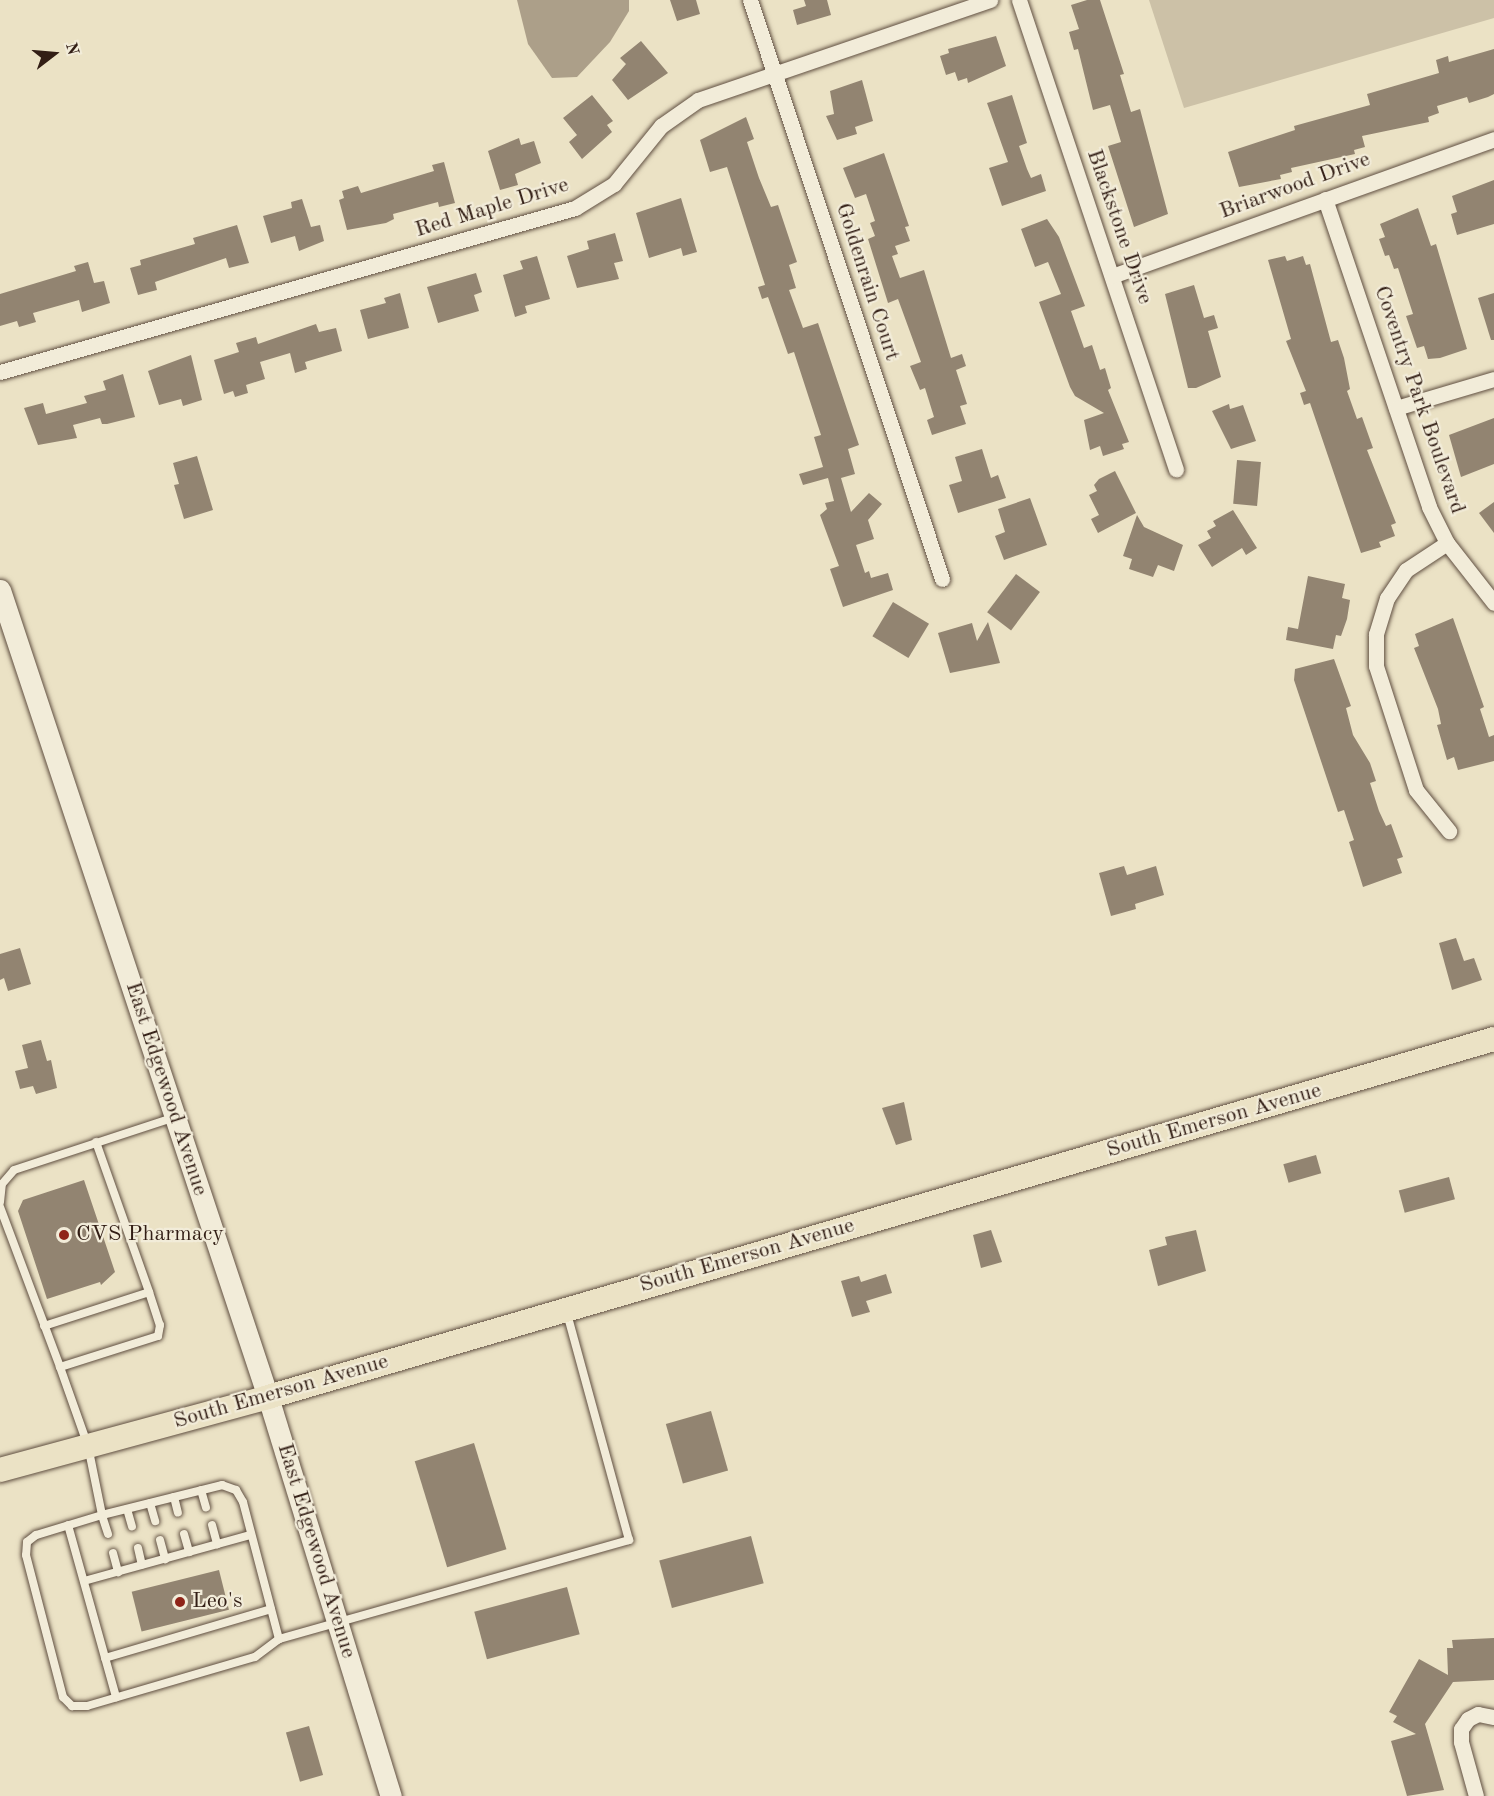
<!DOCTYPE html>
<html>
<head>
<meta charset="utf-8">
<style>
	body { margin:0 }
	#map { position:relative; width:1494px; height:1796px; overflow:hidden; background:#ebe2c5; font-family:"Old Standard TT",serif }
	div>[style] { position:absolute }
	.green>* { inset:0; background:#ccc1a7 }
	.water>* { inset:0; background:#ac9f89 }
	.building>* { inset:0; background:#928471; transform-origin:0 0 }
	.roads { filter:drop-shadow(0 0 2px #604f41) drop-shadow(0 0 2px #604f41) }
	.service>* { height:8px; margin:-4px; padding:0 4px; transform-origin:4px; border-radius:4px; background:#f2ecd9 }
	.minor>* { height:15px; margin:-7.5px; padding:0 7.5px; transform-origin:7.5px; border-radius:7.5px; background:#f2ecd9 }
	.secondary>* { height:21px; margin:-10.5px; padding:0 10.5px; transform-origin:10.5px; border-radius:10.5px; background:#f2ecd9 }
	.primary>* { height:24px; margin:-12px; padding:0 12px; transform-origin:12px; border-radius:12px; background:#ebe2c5 }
	.dots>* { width:16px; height:16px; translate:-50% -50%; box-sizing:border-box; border:3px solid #f2ecd9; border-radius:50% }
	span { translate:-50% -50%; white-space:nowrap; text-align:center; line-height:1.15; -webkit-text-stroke:4.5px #f2ecd9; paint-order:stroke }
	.street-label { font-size:22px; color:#321e15 }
	.poi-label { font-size:22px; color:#321e15 }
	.left { translate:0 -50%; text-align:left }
	.north { position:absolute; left:24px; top:24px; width:60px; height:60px; -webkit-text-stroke:4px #f2ecd9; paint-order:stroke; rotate:74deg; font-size:16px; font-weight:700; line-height:24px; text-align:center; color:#321e15 }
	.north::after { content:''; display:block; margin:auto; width:21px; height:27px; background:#321e15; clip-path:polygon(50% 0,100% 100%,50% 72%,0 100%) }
</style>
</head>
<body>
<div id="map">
	<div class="green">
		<i style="clip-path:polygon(1149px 0,1494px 0,1494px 18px,1184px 108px)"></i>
	</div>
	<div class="water">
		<i style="clip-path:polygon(517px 0,629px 0,629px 11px,610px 42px,577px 77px,552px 78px,528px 44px)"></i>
	</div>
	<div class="building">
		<i style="clip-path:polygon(670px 0,696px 0,700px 14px,677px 21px)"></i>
		<i style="clip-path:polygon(804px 0,827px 0,831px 15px,797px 25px,793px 10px,806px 6px)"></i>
		<i style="clip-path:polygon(1087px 0,1100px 0,1124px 74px,1120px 75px,1131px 112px,1140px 109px,1168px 214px,1134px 227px,1108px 146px,1121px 142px,1110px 105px,1093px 110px,1078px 49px,1074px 50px,1069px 32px,1079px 29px,1071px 5px)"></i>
		<i style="clip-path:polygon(996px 36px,1006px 66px,968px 83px,967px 78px,958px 81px,955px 72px,946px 75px,940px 56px,949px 53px,948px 49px)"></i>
		<i style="clip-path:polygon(641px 41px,668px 73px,628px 100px,612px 80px,626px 64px,620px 58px)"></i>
		<i style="clip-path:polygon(1494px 49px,1494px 94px,1488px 97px,1469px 103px,1467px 97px,1437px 106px,1439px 113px,1428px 117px,1429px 122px,1362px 136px,1365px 147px,1354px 150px,1355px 154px,1291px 168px,1292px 172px,1280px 175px,1281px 179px,1239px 187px,1228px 152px,1295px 130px,1294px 126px,1370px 105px,1367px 94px,1439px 73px,1436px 60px,1448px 56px,1449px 62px)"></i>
		<i style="clip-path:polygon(862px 80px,873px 121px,855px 127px,857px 134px,837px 140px,826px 116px,834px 114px,830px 91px)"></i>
		<i style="clip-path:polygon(592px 95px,613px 121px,607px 125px,612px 132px,582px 159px,569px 142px,577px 135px,563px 118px)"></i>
		<i style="clip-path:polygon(1012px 95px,1027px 143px,1019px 146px,1027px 169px,1031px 178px,1041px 174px,1046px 191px,1002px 206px,989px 168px,1008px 162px,987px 103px)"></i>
		<i style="clip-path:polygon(746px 117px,754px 139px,747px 142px,759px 178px,771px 207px,778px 205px,797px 262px,789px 265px,796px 288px,789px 290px,803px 328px,818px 323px,859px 445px,848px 449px,855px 474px,841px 478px,851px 512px,869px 493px,882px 504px,868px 520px,874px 539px,856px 545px,865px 573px,869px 571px,871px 578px,888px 573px,893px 590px,843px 607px,830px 569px,839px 566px,820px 515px,827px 509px,825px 503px,834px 501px,828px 478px,803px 485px,799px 474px,823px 467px,814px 437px,821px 435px,794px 352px,788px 354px,768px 297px,762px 299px,758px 287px,765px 285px,727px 167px,710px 172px,700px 140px)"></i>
		<i style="clip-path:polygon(519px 138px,521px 145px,534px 141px,541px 163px,515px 174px,518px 185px,500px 190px,488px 151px)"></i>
		<i style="clip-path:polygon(884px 153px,909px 226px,905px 227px,910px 241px,895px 246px,898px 254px,892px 256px,900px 278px,924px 270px,951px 358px,962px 354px,966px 366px,956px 370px,967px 404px,960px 406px,966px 424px,932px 435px,927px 420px,934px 417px,925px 388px,920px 390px,910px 366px,921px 362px,898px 299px,888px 303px,868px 239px,875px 236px,870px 223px,875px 221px,866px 194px,855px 198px,843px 168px)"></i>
		<i style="clip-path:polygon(444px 162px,455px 203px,439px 207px,438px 202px,393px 214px,394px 219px,386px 223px,347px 230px,339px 200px,344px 198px,342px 191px,358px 186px,361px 193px,434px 171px,432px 165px)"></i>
		<i style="clip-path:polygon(1494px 180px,1494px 224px,1457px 235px,1451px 214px,1457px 212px,1452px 196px)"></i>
		<i style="clip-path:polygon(681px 198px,697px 252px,683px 256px,681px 248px,649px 258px,636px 213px)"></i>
		<i style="clip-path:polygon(302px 199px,311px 227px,320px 225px,324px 241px,299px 251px,295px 236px,271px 243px,263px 216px,292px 208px,291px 202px)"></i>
		<i style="clip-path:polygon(1418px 208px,1431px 246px,1436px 244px,1467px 349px,1440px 358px,1428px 359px,1424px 346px,1417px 348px,1406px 316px,1413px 314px,1398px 268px,1394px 269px,1389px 255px,1385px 256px,1379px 239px,1385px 237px,1380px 224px)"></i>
		<i style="clip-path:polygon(1047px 219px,1059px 237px,1085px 306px,1071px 311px,1084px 348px,1092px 345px,1100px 370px,1105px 368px,1111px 388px,1108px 390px,1129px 442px,1122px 444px,1124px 449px,1103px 456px,1100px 446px,1090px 450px,1084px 420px,1104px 413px,1075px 396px,1070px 387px,1039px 302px,1061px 294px,1048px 262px,1035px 267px,1021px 229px)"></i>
		<i style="clip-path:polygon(237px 225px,249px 263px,229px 268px,226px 258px,155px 282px,157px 290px,138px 295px,130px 268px,141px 265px,140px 260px,195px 244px,193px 238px)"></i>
		<i style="clip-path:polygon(615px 233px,623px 261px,614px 263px,619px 279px,577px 288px,567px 256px,589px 249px,587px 241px)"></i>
		<i style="clip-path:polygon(537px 256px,550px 299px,525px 306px,527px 313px,515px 317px,503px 275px,523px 269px,520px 261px)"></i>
		<i style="clip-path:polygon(1285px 256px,1287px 261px,1303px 256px,1306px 265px,1310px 264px,1331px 342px,1338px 340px,1344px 358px,1350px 389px,1347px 391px,1357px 419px,1362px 417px,1373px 448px,1367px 450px,1396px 523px,1391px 525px,1395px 536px,1379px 542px,1381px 547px,1361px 553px,1310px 403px,1304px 405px,1300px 393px,1306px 391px,1286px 341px,1291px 339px,1268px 260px)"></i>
		<i style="clip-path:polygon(88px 262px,94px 283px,104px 281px,110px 303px,82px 312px,79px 300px,33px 313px,36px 322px,19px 327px,17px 321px,0 326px,0 294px,76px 271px,74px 266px)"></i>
		<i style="clip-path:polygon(476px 273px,482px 292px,474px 295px,479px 311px,438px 323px,427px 287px)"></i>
		<i style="clip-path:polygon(1194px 285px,1204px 318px,1214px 315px,1218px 328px,1208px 331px,1221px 377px,1196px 388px,1188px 388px,1165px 294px)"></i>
		<i style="clip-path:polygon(400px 293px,409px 328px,368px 339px,360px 310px,386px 303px,384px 298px)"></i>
		<i style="clip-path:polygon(1494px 293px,1494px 340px,1491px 340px,1478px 298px)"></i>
		<i style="clip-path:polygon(316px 324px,319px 332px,336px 328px,342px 351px,305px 362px,307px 369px,295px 373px,290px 353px,260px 362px,265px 379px,246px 385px,248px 393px,235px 397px,233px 391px,224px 394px,214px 360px,239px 352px,236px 343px,256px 337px,258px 344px)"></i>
		<i style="clip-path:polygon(191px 355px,202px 400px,183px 406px,181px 399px,159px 405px,148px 371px)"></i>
		<i style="clip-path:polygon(123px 374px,135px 417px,107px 424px,102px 424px,100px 418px,73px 425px,77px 438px,38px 445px,24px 408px,43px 403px,46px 414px,87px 403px,84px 396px,106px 390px,103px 381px)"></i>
		<i style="clip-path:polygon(1229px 404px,1230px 409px,1243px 405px,1256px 441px,1231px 449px,1212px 411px)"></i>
		<i style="clip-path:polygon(1494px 418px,1494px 464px,1461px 477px,1449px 435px)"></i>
		<i style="clip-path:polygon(982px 449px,991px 478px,998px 475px,1006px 498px,958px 513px,949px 485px,962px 481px,955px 457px)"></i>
		<i style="clip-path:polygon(197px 456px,213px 510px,184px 519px,174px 485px,179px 484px,173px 463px)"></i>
		<i style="left:1237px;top:460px;width:24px;height:44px;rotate:5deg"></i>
		<i style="clip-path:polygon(1115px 471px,1136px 513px,1098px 533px,1091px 519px,1099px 515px,1089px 495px,1097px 491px,1094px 485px,1099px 479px)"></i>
		<i style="clip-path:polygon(1030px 498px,1047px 545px,1004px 560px,995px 536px,1005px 532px,998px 509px)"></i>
		<i style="clip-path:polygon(1494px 502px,1494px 533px,1479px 513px)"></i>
		<i style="clip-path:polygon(1233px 510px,1257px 548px,1246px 555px,1242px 548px,1212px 567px,1198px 545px,1211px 538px,1207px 531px,1216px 526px,1213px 521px)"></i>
		<i style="clip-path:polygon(1137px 515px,1144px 527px,1183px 545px,1174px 571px,1158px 565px,1153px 577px,1129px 569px,1132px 559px,1123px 556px)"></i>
		<i style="left:1016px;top:574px;width:30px;height:48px;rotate:37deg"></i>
		<i style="clip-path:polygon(1308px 576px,1345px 584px,1342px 598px,1350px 600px,1347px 619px,1341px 636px,1336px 635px,1333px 649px,1286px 640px,1288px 627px,1298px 629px)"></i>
		<i style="left:893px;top:602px;width:42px;height:40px;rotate:31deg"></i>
		<i style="clip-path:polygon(1453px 618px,1484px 707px,1480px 709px,1489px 737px,1494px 735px,1494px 761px,1458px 770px,1454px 757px,1447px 760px,1437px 725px,1441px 724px,1438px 709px,1414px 648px,1419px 646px,1415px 634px)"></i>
		<i style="clip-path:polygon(988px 622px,1000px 663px,950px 673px,938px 633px,972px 623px,977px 641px)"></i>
		<i style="clip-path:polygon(1334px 659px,1351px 706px,1346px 708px,1353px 735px,1370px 763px,1376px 781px,1370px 783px,1379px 811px,1386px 826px,1391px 824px,1403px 857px,1397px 859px,1402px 873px,1363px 887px,1349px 842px,1354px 840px,1344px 810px,1338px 812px,1294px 680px,1295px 669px)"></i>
		<i style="clip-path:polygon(1124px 866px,1127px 875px,1156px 866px,1164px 895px,1135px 904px,1136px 909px,1111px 916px,1099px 873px)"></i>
		<i style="clip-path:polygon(1456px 938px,1464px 961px,1474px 958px,1482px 980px,1452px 990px,1439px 943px)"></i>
		<i style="clip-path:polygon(20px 948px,31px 984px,8px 991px,4px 978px,0 980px,0 954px)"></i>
		<i style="clip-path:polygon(41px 1040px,47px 1061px,51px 1060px,57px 1088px,36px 1094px,33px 1086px,20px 1089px,15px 1071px,28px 1068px,22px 1045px)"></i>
		<i style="clip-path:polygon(904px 1102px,912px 1140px,896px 1145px,882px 1108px)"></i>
		<i style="left:1316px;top:1155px;width:19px;height:34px;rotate:74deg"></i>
		<i style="left:1449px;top:1177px;width:23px;height:52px;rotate:75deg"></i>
		<i style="clip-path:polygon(84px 1180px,115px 1272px,101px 1285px,100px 1282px,47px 1299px,18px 1211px,23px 1200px)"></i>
		<i style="clip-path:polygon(991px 1230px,1002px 1262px,981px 1268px,973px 1235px)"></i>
		<i style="clip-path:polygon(1196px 1230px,1206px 1271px,1158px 1286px,1149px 1250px,1167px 1245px,1165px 1237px)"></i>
		<i style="clip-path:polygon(886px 1274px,892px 1293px,866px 1301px,870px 1312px,852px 1317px,841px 1281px,859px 1276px,861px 1282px)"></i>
		<i style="left:711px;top:1411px;width:62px;height:47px;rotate:74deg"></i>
		<i style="left:474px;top:1443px;width:111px;height:62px;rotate:73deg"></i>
		<i style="left:751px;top:1536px;width:49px;height:95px;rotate:75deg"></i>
		<i style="left:219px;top:1570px;width:41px;height:90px;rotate:76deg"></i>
		<i style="left:567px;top:1587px;width:49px;height:96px;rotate:75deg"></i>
		<i style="clip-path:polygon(1494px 1638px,1494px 1680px,1453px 1682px,1425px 1724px,1444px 1790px,1407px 1796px,1391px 1741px,1416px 1734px,1393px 1722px,1397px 1716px,1389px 1712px,1419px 1659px,1448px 1675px,1447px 1648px,1453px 1648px,1452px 1640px)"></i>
		<i style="left:309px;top:1726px;width:51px;height:24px;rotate:74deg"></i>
	</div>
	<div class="roads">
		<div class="service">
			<i style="left:96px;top:1142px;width:159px;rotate:70.5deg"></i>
			<i style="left:0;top:1202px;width:18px;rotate:-84deg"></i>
			<i style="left:2px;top:1184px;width:18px;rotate:-49deg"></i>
			<i style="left:14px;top:1170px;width:169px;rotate:-18.2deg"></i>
			<i style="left:0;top:1207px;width:171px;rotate:69.4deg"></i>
			<i style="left:44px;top:1326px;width:110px;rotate:-17.9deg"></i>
			<i style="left:149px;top:1292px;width:35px;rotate:72deg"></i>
			<i style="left:160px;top:1325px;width:11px;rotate:100deg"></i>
			<i style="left:158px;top:1336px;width:103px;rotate:162.4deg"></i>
			<i style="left:60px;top:1367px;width:84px;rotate:70.5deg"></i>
			<i style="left:88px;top:1446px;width:70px;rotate:78.5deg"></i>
			<i style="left:102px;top:1515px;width:69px;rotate:163.1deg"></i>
			<i style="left:36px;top:1535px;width:11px;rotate:142deg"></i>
			<i style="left:27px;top:1542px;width:13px;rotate:94deg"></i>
			<i style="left:26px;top:1555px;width:147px;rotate:75.4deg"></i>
			<i style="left:63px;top:1697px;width:13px;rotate:45deg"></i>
			<i style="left:72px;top:1706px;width:15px"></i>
			<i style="left:87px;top:1706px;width:175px;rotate:-16.3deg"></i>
			<i style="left:255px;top:1657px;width:30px;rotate:-37deg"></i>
			<i style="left:279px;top:1639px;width:364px;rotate:-15.8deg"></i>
			<i style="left:629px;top:1540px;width:235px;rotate:-105.3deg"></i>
			<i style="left:201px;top:1490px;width:18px;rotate:74deg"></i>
			<i style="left:174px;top:1497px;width:16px;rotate:76deg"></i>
			<i style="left:150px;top:1503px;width:19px;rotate:74deg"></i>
			<i style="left:127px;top:1509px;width:18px;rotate:74deg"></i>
			<i style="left:68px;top:1525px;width:179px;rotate:74.4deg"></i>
			<i style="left:212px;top:1525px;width:20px;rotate:75deg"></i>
			<i style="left:108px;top:1534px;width:20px;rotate:-108deg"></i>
			<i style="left:102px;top:1515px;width:124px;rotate:-14deg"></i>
			<i style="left:222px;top:1485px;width:15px;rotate:20deg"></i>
			<i style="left:236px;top:1490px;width:14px;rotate:60deg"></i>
			<i style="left:243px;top:1502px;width:142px;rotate:75.3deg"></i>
			<i style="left:184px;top:1534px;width:19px;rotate:74deg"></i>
			<i style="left:160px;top:1540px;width:20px;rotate:75deg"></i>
			<i style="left:138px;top:1548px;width:17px;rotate:77deg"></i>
			<i style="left:113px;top:1553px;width:20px;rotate:75deg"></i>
			<i style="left:84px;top:1581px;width:172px;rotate:-15.5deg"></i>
			<i style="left:105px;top:1658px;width:173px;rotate:-16.4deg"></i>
		</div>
		<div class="minor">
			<i style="left:750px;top:0;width:610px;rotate:71.65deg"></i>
			<i style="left:1019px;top:0;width:495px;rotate:71.5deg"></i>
			<i style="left:1325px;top:199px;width:325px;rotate:71.3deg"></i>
			<i style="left:1429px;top:507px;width:40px;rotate:63.4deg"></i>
			<i style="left:1447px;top:543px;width:76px;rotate:51.9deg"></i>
			<i style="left:1112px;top:276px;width:406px;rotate:-19.7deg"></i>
			<i style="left:0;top:372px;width:598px;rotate:-15.92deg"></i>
			<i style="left:575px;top:208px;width:46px;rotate:-31.6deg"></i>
			<i style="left:614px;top:184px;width:75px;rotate:-51deg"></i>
			<i style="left:661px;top:126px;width:45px;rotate:-35.1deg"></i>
			<i style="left:698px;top:100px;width:309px;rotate:-18.9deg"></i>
			<i style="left:1396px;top:408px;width:102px;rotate:-16.5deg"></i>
			<i style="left:1447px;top:543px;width:49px;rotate:146.6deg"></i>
			<i style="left:1406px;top:570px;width:34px;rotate:124deg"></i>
			<i style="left:1387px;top:598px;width:38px;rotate:107deg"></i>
			<i style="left:1376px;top:634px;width:32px;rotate:90deg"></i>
			<i style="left:1376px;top:666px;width:130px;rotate:72.1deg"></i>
			<i style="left:1416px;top:790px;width:53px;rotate:51.2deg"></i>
			<i style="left:1476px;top:1796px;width:56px;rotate:-105.5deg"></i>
			<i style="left:1461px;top:1742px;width:13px;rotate:-90deg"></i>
			<i style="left:1461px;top:1729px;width:12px;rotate:-55deg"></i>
			<i style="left:1468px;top:1719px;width:11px;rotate:-27deg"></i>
			<i style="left:1478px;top:1714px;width:16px;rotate:11deg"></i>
		</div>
		<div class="secondary">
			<i style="left:0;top:590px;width:850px;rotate:71.63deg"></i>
			<i style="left:268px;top:1397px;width:418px;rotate:72.9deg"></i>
		</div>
		<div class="primary">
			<i style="left:0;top:1470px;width:278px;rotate:-15.2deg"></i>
			<i style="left:268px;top:1397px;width:1277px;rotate:-16.28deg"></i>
		</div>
	</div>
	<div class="dots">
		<i style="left:64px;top:1235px;background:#8f2418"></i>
		<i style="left:180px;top:1602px;background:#8f2418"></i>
	</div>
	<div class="street-label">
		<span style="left:1295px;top:186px;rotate:-20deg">Briarwood Drive</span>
		<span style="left:492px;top:208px;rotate:-17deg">Red Maple Drive</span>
		<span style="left:1119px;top:227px;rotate:71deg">Blackstone Drive</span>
		<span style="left:867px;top:282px;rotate:72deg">Goldenrain Court</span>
		<span style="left:1419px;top:400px;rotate:71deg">Coventry Park Boulevard</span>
		<span style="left:166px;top:1089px;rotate:72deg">East Edgewood Avenue</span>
		<span style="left:1214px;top:1121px;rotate:-16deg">South Emerson Avenue</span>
		<span style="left:747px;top:1256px;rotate:-16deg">South Emerson Avenue</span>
		<span style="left:281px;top:1392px;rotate:-16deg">South Emerson Avenue</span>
		<span style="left:316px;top:1551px;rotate:73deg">East Edgewood Avenue</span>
	</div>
	<div class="poi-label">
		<span class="left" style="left:76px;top:1235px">CVS Pharmacy</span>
		<span class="left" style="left:192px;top:1602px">Leo's</span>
	</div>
	<div class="north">N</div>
</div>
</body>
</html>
